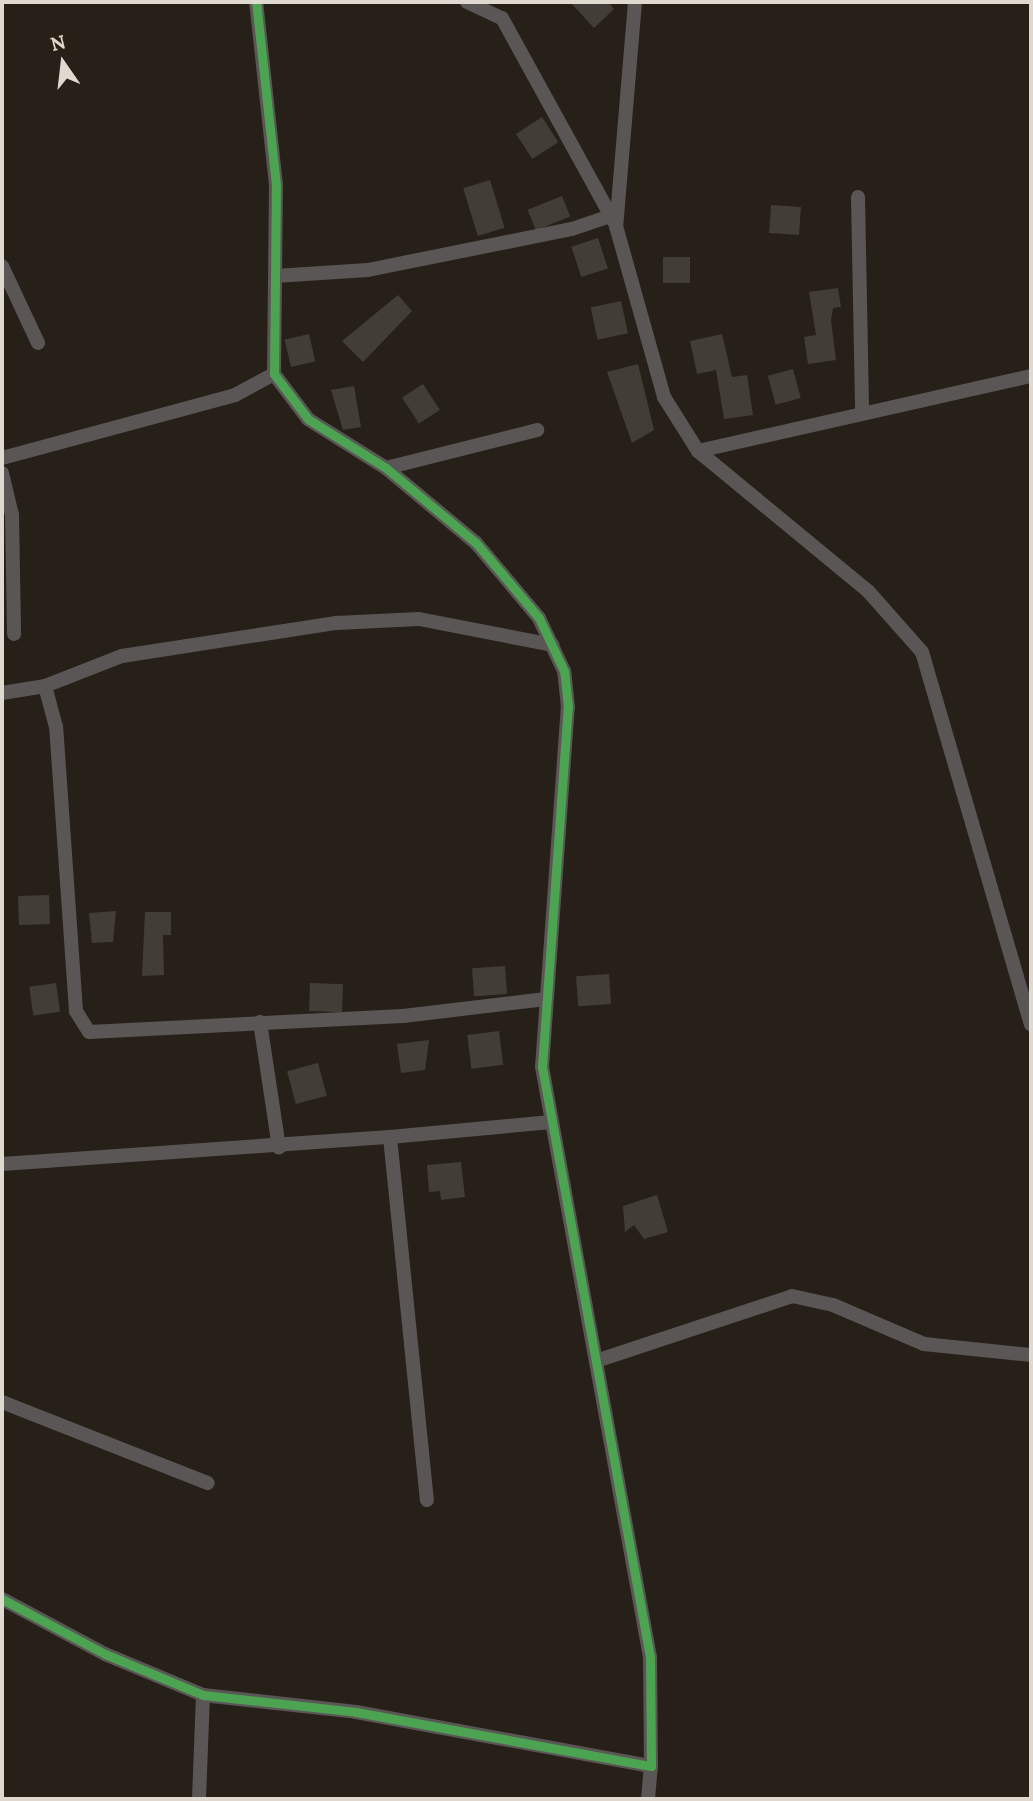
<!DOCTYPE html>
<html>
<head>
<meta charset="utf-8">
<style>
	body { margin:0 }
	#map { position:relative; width:1033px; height:1801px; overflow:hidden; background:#262019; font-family:Lora,serif }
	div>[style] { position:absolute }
	.building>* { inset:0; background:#423d37; transform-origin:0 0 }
	.minor>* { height:14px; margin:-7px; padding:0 7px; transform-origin:7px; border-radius:7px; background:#5a5655 }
	.cycleway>* { height:9px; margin:-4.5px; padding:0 4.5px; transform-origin:4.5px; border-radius:4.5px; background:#4ca352 }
	span { translate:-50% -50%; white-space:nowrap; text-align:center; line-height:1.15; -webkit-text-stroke:7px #2c2013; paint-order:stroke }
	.frame { position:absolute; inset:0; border:4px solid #e0d9d0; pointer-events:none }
	.north { position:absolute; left:28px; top:28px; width:70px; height:70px; -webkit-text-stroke:5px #2c2013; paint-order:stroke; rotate:346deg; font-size:19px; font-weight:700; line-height:28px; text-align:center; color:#e0d9d0 }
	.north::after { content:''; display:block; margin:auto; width:24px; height:32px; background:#e0d9d0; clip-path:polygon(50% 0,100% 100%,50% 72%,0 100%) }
</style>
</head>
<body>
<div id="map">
	<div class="building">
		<i style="clip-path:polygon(570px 2px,608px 2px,614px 9px,594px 28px)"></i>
		<i style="left:542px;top:117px;width:30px;height:31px;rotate:57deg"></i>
		<i style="left:490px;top:180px;width:50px;height:28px;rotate:73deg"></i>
		<i style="left:562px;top:196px;width:22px;height:37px;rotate:68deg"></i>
		<i style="left:771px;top:205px;width:30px;height:28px;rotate:4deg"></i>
		<i style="left:598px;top:238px;width:32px;height:28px;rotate:72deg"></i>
		<i style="left:663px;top:257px;width:27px;height:26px"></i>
		<i style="clip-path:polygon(838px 288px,841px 307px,833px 308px,831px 320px,836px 360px,808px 364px,804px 337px,816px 335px,809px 292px)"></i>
		<i style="clip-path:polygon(398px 295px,412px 311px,363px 362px,342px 341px)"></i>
		<i style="left:621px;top:301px;width:33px;height:31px;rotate:78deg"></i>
		<i style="left:309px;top:334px;width:28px;height:25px;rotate:77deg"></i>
		<i style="clip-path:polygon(722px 334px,732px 377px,747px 375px,753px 415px,724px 419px,716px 370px,697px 374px,690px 341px)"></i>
		<i style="clip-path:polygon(638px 364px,654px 430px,632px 443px,607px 372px)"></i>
		<i style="left:793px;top:369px;width:30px;height:26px;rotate:75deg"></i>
		<i style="left:423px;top:384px;width:31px;height:25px;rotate:57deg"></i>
		<i style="clip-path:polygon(354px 386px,361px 427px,343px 430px,331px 390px)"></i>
		<i style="left:49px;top:895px;width:29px;height:31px;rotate:88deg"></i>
		<i style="clip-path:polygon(116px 911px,113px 942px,92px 943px,89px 913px)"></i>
		<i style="clip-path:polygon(145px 912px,171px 912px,171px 935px,163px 935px,164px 975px,142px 976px)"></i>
		<i style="left:505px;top:966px;width:28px;height:33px;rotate:86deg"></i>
		<i style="left:609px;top:974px;width:30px;height:33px;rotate:86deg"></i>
		<i style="left:56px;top:983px;width:29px;height:27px;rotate:82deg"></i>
		<i style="left:310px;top:983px;width:33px;height:28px;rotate:2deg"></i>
		<i style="left:499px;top:1031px;width:34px;height:32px;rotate:83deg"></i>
		<i style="clip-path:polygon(429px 1040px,425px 1070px,401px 1073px,397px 1044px)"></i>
		<i style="left:318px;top:1063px;width:34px;height:32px;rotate:75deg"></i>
		<i style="clip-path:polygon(461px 1162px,465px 1197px,441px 1200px,440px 1191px,429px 1192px,427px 1165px)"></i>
		<i style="clip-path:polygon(657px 1195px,668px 1232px,644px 1239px,634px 1225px,625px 1232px,623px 1206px)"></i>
	</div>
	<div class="minor">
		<i style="left:467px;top:2px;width:38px;rotate:25deg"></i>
		<i style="left:502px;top:18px;width:233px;rotate:61.2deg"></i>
		<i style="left:635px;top:2px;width:225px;rotate:94.8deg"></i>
		<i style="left:616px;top:226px;width:178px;rotate:74.3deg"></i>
		<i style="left:664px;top:397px;width:64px;rotate:57.8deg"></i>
		<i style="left:698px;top:451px;width:220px;rotate:39.5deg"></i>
		<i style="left:868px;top:591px;width:81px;rotate:48.5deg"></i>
		<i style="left:922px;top:652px;width:388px;rotate:73.7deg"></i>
		<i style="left:858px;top:197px;width:214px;rotate:88.9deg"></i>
		<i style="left:2px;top:266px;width:85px;rotate:64.9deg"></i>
		<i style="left:275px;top:276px;width:93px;rotate:-3.7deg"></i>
		<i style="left:368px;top:270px;width:208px;rotate:-11.4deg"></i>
		<i style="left:572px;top:229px;width:40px;rotate:-18.9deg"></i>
		<i style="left:698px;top:451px;width:341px;rotate:-12.7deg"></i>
		<i style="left:2px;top:458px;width:241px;rotate:-15.1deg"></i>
		<i style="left:235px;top:395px;width:44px;rotate:-28.3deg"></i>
		<i style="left:386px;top:468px;width:156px;rotate:-14.1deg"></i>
		<i style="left:2px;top:473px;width:43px;rotate:76.6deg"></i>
		<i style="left:12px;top:515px;width:119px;rotate:89deg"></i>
		<i style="left:2px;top:693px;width:44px;rotate:-9.2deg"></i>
		<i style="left:546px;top:999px;width:144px;rotate:173.2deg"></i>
		<i style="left:403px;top:1016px;width:314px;rotate:177.1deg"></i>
		<i style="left:89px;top:1032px;width:25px;rotate:-122deg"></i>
		<i style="left:76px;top:1011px;width:285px;rotate:-94deg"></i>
		<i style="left:56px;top:727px;width:42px;rotate:-105deg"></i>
		<i style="left:45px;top:686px;width:83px;rotate:-21.3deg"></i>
		<i style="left:122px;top:656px;width:217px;rotate:-8.8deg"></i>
		<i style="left:336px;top:623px;width:83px;rotate:-2.8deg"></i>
		<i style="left:419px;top:619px;width:136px;rotate:11deg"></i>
		<i style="left:260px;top:1022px;width:127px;rotate:81.4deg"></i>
		<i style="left:390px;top:1137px;width:162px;rotate:-5.3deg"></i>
		<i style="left:2px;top:1164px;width:389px;rotate:-4deg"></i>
		<i style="left:390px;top:1137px;width:365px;rotate:84.2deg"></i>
		<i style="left:596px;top:1361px;width:206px;rotate:-18.3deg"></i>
		<i style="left:792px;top:1296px;width:42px;rotate:12.4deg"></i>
		<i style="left:833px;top:1305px;width:99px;rotate:23.2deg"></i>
		<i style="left:924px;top:1344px;width:108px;rotate:5.9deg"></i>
		<i style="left:2px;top:1402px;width:221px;rotate:21.5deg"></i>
		<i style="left:2px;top:1599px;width:117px;rotate:28.1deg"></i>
		<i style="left:105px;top:1654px;width:106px;rotate:22.7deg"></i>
		<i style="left:203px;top:1695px;width:154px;rotate:6.3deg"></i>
		<i style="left:356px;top:1712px;width:300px;rotate:10.4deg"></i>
		<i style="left:651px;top:1766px;width:109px;rotate:-90.5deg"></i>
		<i style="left:650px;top:1657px;width:600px;rotate:-100.37deg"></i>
		<i style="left:542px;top:1067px;width:361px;rotate:-85.9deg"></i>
		<i style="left:568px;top:707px;width:36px;rotate:-96deg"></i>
		<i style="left:564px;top:671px;width:59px;rotate:-115.3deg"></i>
		<i style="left:539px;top:618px;width:98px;rotate:-130deg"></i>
		<i style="left:476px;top:543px;width:117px;rotate:-140.2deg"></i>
		<i style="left:386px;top:468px;width:92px;rotate:-147.9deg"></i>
		<i style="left:308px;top:419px;width:56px;rotate:-127.1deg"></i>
		<i style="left:274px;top:374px;width:189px;rotate:-89.4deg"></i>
		<i style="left:276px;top:185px;width:184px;rotate:-96.2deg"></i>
		<i style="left:199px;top:1799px;width:104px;rotate:-87.8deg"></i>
		<i style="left:648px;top:1799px;width:33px;rotate:-85deg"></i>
	</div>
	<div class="cycleway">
		<i style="left:2px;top:1599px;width:117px;rotate:28.1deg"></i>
		<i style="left:105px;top:1654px;width:106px;rotate:22.7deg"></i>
		<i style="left:203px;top:1695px;width:154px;rotate:6.3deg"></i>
		<i style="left:356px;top:1712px;width:300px;rotate:10.4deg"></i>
		<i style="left:651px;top:1766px;width:109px;rotate:-90.5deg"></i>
		<i style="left:650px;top:1657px;width:600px;rotate:-100.37deg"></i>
		<i style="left:542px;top:1067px;width:361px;rotate:-85.9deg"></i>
		<i style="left:568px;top:707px;width:36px;rotate:-96deg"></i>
		<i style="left:564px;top:671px;width:59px;rotate:-115.3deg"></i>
		<i style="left:539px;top:618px;width:98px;rotate:-130deg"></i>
		<i style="left:476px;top:543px;width:117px;rotate:-140.2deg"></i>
		<i style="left:386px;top:468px;width:92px;rotate:-147.9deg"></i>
		<i style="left:308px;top:419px;width:56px;rotate:-127.1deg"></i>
		<i style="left:274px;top:374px;width:189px;rotate:-89.4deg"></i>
		<i style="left:276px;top:185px;width:184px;rotate:-96.2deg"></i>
	</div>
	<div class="frame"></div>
	<div class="north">N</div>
</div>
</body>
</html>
